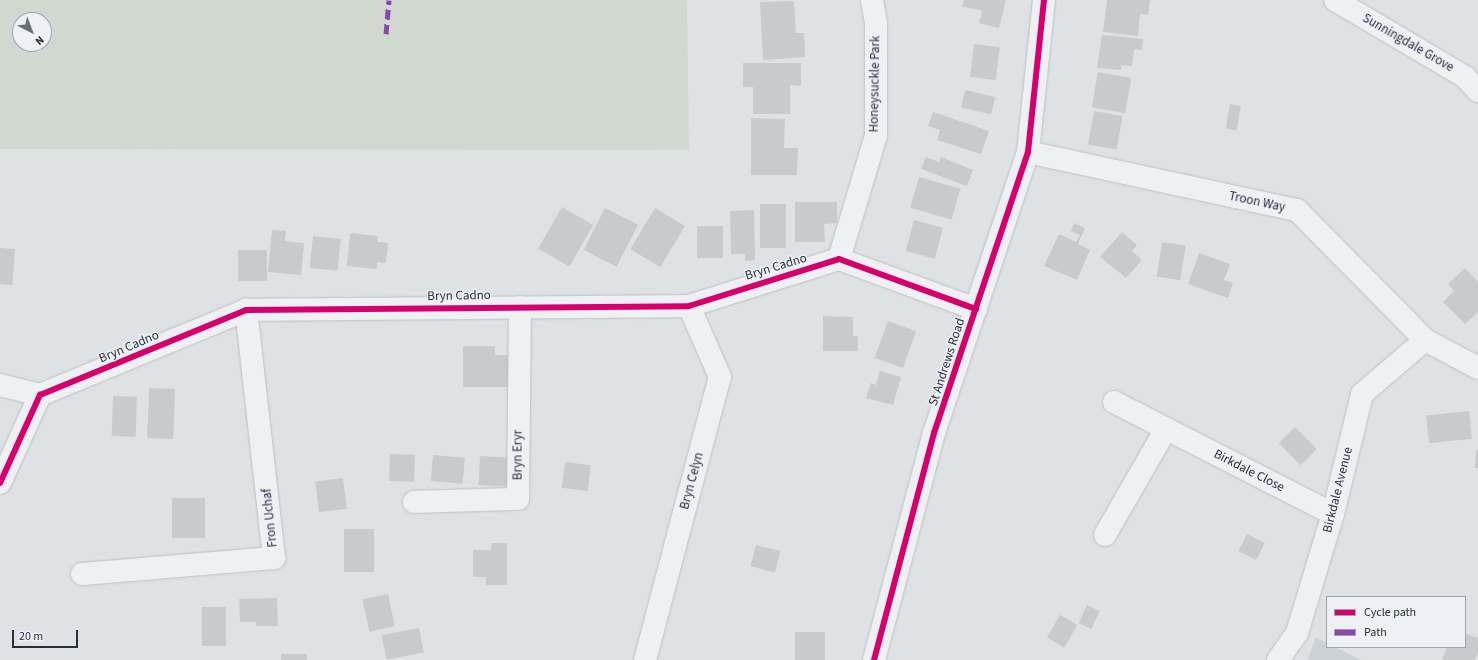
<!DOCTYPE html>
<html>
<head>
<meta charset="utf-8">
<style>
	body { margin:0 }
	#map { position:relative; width:1478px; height:660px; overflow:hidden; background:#dfe2e5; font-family:"Source Sans 3",sans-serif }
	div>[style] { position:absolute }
	.built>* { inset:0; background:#cdd1d8 }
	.green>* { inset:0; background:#d0d9d0 }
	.building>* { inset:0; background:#c8cacd; transform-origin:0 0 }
	.roads { filter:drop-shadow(0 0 1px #bec0c3) drop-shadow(0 0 1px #bec0c3) }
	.street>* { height:22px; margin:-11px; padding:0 11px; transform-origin:11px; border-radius:11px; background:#eff0f1 }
	.quiet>* { height:5px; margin-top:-2.5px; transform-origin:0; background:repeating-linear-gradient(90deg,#8e44ad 0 10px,transparent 0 15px) }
	.cycleway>* { height:6px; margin:-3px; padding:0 3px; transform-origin:3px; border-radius:3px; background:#d6006c }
	span { translate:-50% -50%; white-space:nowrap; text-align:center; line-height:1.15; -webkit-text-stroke:3px #edf0f5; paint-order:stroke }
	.street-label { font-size:13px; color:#272f3d }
	.legend { position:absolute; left:1326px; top:596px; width:140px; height:52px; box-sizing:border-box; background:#edf0f5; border:1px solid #9ea3ab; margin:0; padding:5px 7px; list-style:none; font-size:12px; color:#272f3d }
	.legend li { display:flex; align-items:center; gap:8px; height:20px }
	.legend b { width:20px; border:1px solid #9ea3ab }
	.north { position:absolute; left:12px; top:12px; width:40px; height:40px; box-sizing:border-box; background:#edf0f5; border:1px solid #9ea3ab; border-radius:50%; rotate:138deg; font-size:11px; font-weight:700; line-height:16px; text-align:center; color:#272f3d }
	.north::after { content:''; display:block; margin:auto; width:14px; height:18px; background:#676e78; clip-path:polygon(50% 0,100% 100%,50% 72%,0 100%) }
	.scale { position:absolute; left:12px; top:630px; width:66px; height:18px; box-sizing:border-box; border:2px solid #272f3d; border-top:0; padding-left:5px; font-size:12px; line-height:14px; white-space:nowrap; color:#272f3d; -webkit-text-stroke:3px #edf0f5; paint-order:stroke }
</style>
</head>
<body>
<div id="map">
	<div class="built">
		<i style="clip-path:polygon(1316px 638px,1327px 643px,1327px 647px,1335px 647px,1361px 660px,1307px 660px)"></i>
	</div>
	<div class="green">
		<i style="clip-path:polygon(evenodd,0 0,687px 0,689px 150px,0 149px,0 0,20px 20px,44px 20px,44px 44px,20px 44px,20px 20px)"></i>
	</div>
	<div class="building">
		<i style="clip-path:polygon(964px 0,1006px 0,999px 28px,979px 23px,982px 11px,962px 6px)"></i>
		<i style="clip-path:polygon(1107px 0,1150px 0,1148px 15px,1140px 14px,1138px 36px,1103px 32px)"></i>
		<i style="clip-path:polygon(794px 1px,796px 33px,804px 33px,805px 57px,763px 60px,760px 2px)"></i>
		<i style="clip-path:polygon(1102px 35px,1143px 39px,1142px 50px,1134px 49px,1132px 66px,1121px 65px,1121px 70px,1097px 68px)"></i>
		<i style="left:974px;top:44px;width:26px;height:33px;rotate:7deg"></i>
		<i style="clip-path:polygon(743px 63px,801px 63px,801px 86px,790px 85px,790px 114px,753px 114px,753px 87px,743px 87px)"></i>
		<i style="left:1098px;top:72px;width:34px;height:36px;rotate:10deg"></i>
		<i style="left:965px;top:90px;width:31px;height:18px;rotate:13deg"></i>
		<i style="left:1230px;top:104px;width:11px;height:25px;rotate:10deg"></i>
		<i style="left:1094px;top:111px;width:29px;height:34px;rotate:10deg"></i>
		<i style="clip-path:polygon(933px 112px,989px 131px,981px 154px,937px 140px,940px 130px,928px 126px)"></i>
		<i style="clip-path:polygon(751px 118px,785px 119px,784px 148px,798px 148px,797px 175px,751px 175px)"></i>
		<i style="clip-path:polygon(926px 157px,939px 162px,941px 157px,973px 170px,967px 186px,921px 169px)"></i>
		<i style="left:919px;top:177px;width:43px;height:32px;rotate:16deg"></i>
		<i style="clip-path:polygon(795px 202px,837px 202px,837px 223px,824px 224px,825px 242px,795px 242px)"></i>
		<i style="left:760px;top:204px;width:26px;height:44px"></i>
		<i style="left:562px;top:207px;width:36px;height:48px;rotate:30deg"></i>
		<i style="left:605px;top:208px;width:37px;height:47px;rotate:27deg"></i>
		<i style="left:655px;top:208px;width:35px;height:48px;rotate:31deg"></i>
		<i style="clip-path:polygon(754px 210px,755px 260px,745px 261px,745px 254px,731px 254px,730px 211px)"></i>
		<i style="left:914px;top:220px;width:30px;height:32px;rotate:15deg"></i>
		<i style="clip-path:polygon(1074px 223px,1085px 228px,1078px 244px,1090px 250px,1077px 280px,1044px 266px,1059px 234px,1076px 242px,1080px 235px,1071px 231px)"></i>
		<i style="left:697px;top:226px;width:26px;height:32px"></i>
		<i style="clip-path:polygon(272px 230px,286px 231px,285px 241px,304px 243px,301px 275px,268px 272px)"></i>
		<i style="clip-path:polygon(1122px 232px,1137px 245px,1132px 251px,1142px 260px,1126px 278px,1100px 257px)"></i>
		<i style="clip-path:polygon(350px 233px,378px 236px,377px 242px,388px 243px,386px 263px,377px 262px,377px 269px,347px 266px)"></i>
		<i style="left:313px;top:236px;width:28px;height:32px;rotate:6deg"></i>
		<i style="left:1162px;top:242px;width:24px;height:35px;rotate:9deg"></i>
		<i style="left:0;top:248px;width:15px;height:36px;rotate:4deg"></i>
		<i style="left:238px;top:250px;width:29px;height:31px"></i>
		<i style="clip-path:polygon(1199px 253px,1230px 264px,1224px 280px,1233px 283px,1228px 298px,1188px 284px)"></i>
		<i style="clip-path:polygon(1465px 268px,1478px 282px,1478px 312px,1465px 324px,1443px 302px,1454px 291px,1448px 284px)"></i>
		<i style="clip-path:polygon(823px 316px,853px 317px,853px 336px,858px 336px,858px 351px,823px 351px)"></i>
		<i style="left:888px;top:321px;width:30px;height:39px;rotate:20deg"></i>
		<i style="clip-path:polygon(463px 346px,495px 346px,495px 355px,510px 355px,510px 387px,463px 387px)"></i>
		<i style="clip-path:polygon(880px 371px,901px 377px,893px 405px,866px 398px,871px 383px,876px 385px)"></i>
		<i style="left:149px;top:388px;width:26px;height:50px;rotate:2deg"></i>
		<i style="left:113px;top:396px;width:24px;height:40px;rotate:2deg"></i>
		<i style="left:1469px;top:411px;width:28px;height:43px;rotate:84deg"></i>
		<i style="left:1295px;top:427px;width:31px;height:23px;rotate:45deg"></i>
		<i style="clip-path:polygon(1476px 450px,1478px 450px,1478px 468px,1475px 468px)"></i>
		<i style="left:390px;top:454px;width:25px;height:27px;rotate:2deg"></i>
		<i style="left:433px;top:455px;width:32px;height:26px;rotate:5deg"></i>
		<i style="left:480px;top:456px;width:34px;height:29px;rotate:3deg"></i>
		<i style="left:565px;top:462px;width:26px;height:26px;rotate:7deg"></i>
		<i style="left:343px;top:478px;width:31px;height:28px;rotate:83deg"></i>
		<i style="left:172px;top:498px;width:33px;height:40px"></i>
		<i style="left:344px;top:529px;width:30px;height:43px"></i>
		<i style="left:1247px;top:534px;width:20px;height:19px;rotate:27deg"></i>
		<i style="clip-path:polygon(492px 543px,507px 543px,507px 585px,486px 585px,486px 577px,473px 577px,473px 550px,491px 550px)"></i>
		<i style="left:756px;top:545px;width:25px;height:22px;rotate:14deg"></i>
		<i style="left:388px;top:594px;width:33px;height:26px;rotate:78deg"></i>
		<i style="clip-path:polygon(277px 598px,278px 626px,256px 626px,256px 622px,240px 622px,239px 599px)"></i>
		<i style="left:1087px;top:605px;width:14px;height:20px;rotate:25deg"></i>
		<i style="left:202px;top:607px;width:24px;height:39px"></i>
		<i style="left:1060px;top:615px;width:20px;height:26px;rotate:30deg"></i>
		<i style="left:419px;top:628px;width:25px;height:38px;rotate:79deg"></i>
		<i style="left:825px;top:632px;width:28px;height:30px;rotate:90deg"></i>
		<i style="clip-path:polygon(1465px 633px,1478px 638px,1478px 653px,1475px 660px,1442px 660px,1447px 647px,1465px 647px)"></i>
		<i style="left:281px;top:654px;width:26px;height:6px"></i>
	</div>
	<div class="roads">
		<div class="street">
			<i style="left:1335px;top:0;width:151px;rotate:30.6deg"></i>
			<i style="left:1465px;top:77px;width:19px;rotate:47deg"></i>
			<i style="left:1028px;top:152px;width:275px;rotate:12.2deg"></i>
			<i style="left:1297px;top:210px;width:182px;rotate:45.4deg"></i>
			<i style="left:1425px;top:340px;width:60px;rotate:27.8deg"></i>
			<i style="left:839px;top:259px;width:128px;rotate:-73.3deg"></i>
			<i style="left:876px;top:136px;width:113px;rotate:-90deg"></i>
			<i style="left:876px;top:23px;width:23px;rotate:-100deg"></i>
			<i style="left:0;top:385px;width:41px;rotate:14deg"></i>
			<i style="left:1114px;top:402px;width:246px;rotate:27.1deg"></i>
			<i style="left:0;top:483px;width:97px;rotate:-65.6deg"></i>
			<i style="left:40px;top:395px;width:223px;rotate:-22.4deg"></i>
			<i style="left:246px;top:310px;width:443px;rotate:-0.5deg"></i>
			<i style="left:689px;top:306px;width:157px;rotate:-17.4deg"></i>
			<i style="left:839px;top:259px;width:146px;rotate:20.1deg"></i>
			<i style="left:414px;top:502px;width:104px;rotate:-1.7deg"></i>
			<i style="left:518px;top:499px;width:192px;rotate:-89.4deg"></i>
			<i style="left:1105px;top:535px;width:122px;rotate:-60.1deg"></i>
			<i style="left:82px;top:574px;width:193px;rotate:-4.8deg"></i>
			<i style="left:274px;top:558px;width:250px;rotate:-96.4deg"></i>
			<i style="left:645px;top:660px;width:293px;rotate:-75.2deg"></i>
			<i style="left:720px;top:377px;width:77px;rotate:-113.6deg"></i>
			<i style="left:874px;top:660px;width:235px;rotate:-75.2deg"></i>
			<i style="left:934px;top:433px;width:296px;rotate:-71.5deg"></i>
			<i style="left:1028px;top:152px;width:153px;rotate:-84deg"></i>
			<i style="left:1278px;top:660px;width:33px;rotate:-55deg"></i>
			<i style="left:1297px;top:633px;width:124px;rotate:-73.2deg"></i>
			<i style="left:1333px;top:514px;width:123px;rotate:-76.4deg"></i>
			<i style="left:1362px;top:394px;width:83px;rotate:-40.6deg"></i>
		</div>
	</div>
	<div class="quiet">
		<i style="left:386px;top:34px;width:34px;rotate:-85deg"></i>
	</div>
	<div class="cycleway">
		<i style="left:0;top:483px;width:97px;rotate:-65.6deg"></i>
		<i style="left:40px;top:395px;width:223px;rotate:-22.4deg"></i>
		<i style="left:246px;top:310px;width:443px;rotate:-0.5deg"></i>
		<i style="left:689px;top:306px;width:157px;rotate:-17.4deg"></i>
		<i style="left:839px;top:259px;width:146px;rotate:20.1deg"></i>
		<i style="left:874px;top:660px;width:235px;rotate:-75.2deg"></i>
		<i style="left:934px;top:433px;width:296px;rotate:-71.5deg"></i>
		<i style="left:1028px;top:152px;width:153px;rotate:-84deg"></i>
	</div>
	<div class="street-label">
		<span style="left:1408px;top:43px;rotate:30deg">Sunningdale Grove</span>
		<span style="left:875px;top:84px;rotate:-89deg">Honeysuckle Park</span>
		<span style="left:1257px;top:202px;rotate:12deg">Troon Way</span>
		<span style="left:776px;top:267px;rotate:-17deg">Bryn Cadno</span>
		<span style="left:459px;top:296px;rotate:-1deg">Bryn Cadno</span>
		<span style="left:129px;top:347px;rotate:-23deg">Bryn Cadno</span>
		<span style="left:947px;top:362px;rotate:-72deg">St Andrews Road</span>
		<span style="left:518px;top:455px;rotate:-90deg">Bryn Eryr</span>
		<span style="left:1249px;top:471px;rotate:27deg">Birkdale Close</span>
		<span style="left:692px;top:481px;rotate:-75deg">Bryn Celyn</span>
		<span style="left:1338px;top:490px;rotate:-76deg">Birkdale Avenue</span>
		<span style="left:270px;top:518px;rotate:-96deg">Fron Uchaf</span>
	</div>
	<ul class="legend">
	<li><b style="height:5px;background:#d6006c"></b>Cycle path</li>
	<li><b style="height:5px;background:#8e44ad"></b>Path</li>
	</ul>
	<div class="north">N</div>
	<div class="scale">20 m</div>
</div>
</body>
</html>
